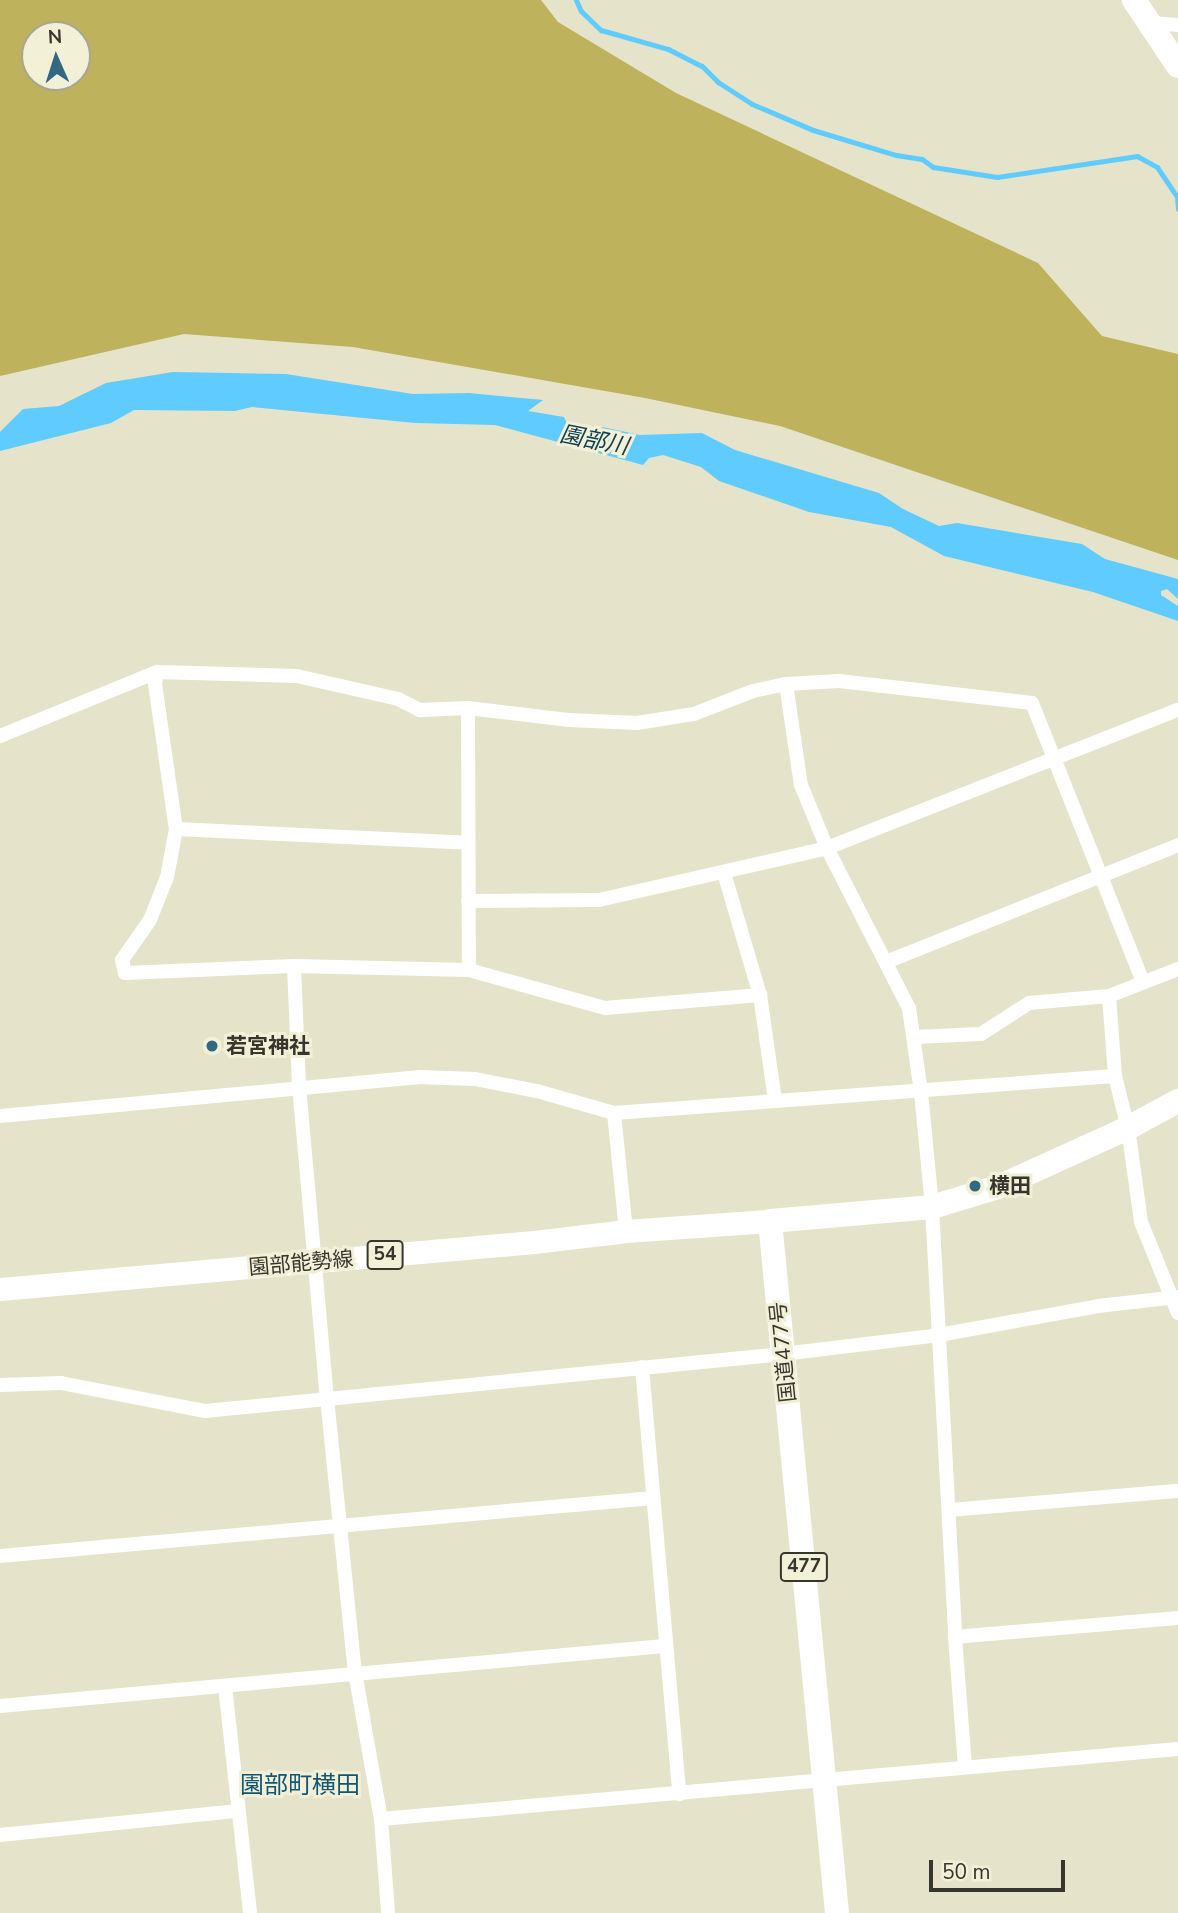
<!DOCTYPE html>
<html>
<head>
<meta charset="utf-8">
<style>
	body { margin:0 }
	#map { position:relative; width:1178px; height:1913px; overflow:hidden; background:#e6e3cb; font-family:"Nunito Sans","Noto Sans JP",sans-serif }
	div>[style] { position:absolute }
	.green>* { inset:0; background:#bfb25c }
	.water>* { inset:0; background:#5fcbff }
	.stream>* { height:5px; margin:-2.5px; padding:0 2.5px; transform-origin:2.5px; border-radius:2.5px; background:#5fcbff }
	.minor>* { height:14px; margin:-7px; padding:0 7px; transform-origin:7px; border-radius:7px; background:#fff }
	.primary>* { height:23px; margin:-11.5px; padding:0 11.5px; transform-origin:11.5px; border-radius:11.5px; background:#fff }
	.trunk>* { height:24px; margin:-12px; padding:0 12px; transform-origin:12px; border-radius:12px; background:#fff }
	.dots>* { width:19px; height:19px; translate:-50% -50%; box-sizing:border-box; border:4px solid #f3f0d8; border-radius:50% }
	span { translate:-50% -50%; white-space:nowrap; text-align:center; line-height:1.15; -webkit-text-stroke:6px #f3f0d8; paint-order:stroke }
	.shield-label span { padding:2px 5px; background:#f3f0d8; border:2px solid; border-radius:5px; -webkit-text-stroke-width:0 }
	.shield-label { font-size:19px; color:#37362c; font-weight:700 }
	.poi-label { font-size:21px; color:#37362c; font-weight:700 }
	.left { translate:0 -50%; text-align:left }
	.street-label { font-size:21px; color:#37362c }
	.water-label { font-size:23px; color:#114055; font-style:italic }
	.quarter-label { font-size:24px; color:#115673 }
	.north { position:absolute; left:21px; top:21px; width:70px; height:70px; box-sizing:border-box; background:#f3f0d8; border:2px solid #a8a693; border-radius:50%; rotate:357deg; font-size:19px; font-weight:700; line-height:28px; text-align:center; color:#37362c }
	.north::after { content:''; display:block; margin:auto; width:24px; height:32px; background:#316883; clip-path:polygon(50% 0,100% 100%,50% 72%,0 100%) }
	.scale { position:absolute; left:929px; top:1860px; width:136px; height:32px; box-sizing:border-box; border:4px solid #37362c; border-top:0; padding-left:9px; font-size:21px; line-height:24px; white-space:nowrap; color:#37362c; -webkit-text-stroke:5px #f3f0d8; paint-order:stroke }
</style>
</head>
<body>
<div id="map">
	<div class="green">
		<i style="clip-path:polygon(evenodd,0 0,541px 0,558px 22px,676px 93px,1038px 263px,1102px 336px,1178px 354px,1178px 560px,780px 426px,645px 398px,353px 347px,184px 334px,0 376px,0 0,35px 35px,77px 35px,77px 77px,35px 77px,35px 35px)"></i>
	</div>
	<div class="water">
		<i style="clip-path:polygon(173px 372px,286px 374px,413px 394px,469px 393px,543px 400px,528px 411px,564px 417px,572px 435px,602px 427px,640px 435px,702px 433px,735px 450px,879px 493px,903px 509px,939px 526px,957px 523px,1082px 544px,1105px 559px,1178px 579px,1178px 599px,1167px 589px,1161px 591px,1161px 595px,1178px 606px,1178px 621px,1093px 592px,944px 556px,891px 527px,809px 512px,719px 481px,701px 467px,663px 455px,649px 458px,643px 465px,495px 425px,415px 423px,252px 407px,235px 411px,134px 410px,111px 423px,0 451px,0 432px,23px 409px,59px 406px,106px 383px)"></i>
	</div>
	<div class="stream">
		<i style="left:576px;top:0;width:12px;rotate:66deg"></i>
		<i style="left:581px;top:11px;width:28px;rotate:44deg"></i>
		<i style="left:601px;top:30px;width:70px;rotate:15.8deg"></i>
		<i style="left:668px;top:49px;width:38px;rotate:27deg"></i>
		<i style="left:702px;top:66px;width:23px;rotate:45deg"></i>
		<i style="left:718px;top:82px;width:40px;rotate:32.9deg"></i>
		<i style="left:752px;top:104px;width:66px;rotate:23.1deg"></i>
		<i style="left:813px;top:130px;width:87px;rotate:16.8deg"></i>
		<i style="left:896px;top:155px;width:26px;rotate:9deg"></i>
		<i style="left:922px;top:159px;width:14px;rotate:36deg"></i>
		<i style="left:933px;top:167px;width:65px;rotate:8.9deg"></i>
		<i style="left:997px;top:177px;width:142px;rotate:-8.5deg"></i>
		<i style="left:1137px;top:156px;width:23px;rotate:29deg"></i>
		<i style="left:1157px;top:167px;width:36px;rotate:56deg"></i>
		<i style="left:1177px;top:197px;width:12px;rotate:85deg"></i>
	</div>
	<div class="minor">
		<i style="left:1150px;top:23px;width:28px;rotate:4deg"></i>
		<i style="left:157px;top:672px;width:12px;rotate:99deg"></i>
		<i style="left:155px;top:684px;width:147px;rotate:81.8deg"></i>
		<i style="left:176px;top:829px;width:49px;rotate:100.6deg"></i>
		<i style="left:167px;top:877px;width:46px;rotate:111.6deg"></i>
		<i style="left:150px;top:920px;width:49px;rotate:125deg"></i>
		<i style="left:122px;top:960px;width:13px;rotate:77deg"></i>
		<i style="left:125px;top:973px;width:169px;rotate:-2.4deg"></i>
		<i style="left:294px;top:966px;width:175px;rotate:1.3deg"></i>
		<i style="left:469px;top:970px;width:141px;rotate:15.6deg"></i>
		<i style="left:605px;top:1008px;width:156px;rotate:-4.8deg"></i>
		<i style="left:786px;top:684px;width:102px;rotate:81.6deg"></i>
		<i style="left:801px;top:785px;width:68px;rotate:67.6deg"></i>
		<i style="left:827px;top:848px;width:180px;rotate:62.9deg"></i>
		<i style="left:909px;top:1008px;width:85px;rotate:81.9deg"></i>
		<i style="left:921px;top:1092px;width:116px;rotate:84.5deg"></i>
		<i style="left:932px;top:1207px;width:431px;rotate:86.9deg"></i>
		<i style="left:955px;top:1637px;width:129px;rotate:85.6deg"></i>
		<i style="left:468px;top:708px;width:262px;rotate:89.8deg"></i>
		<i style="left:0;top:736px;width:170px;rotate:-22.2deg"></i>
		<i style="left:157px;top:672px;width:140px;rotate:1.6deg"></i>
		<i style="left:297px;top:676px;width:104px;rotate:12.8deg"></i>
		<i style="left:398px;top:699px;width:25px;rotate:27deg"></i>
		<i style="left:420px;top:710px;width:48px;rotate:-2.4deg"></i>
		<i style="left:468px;top:708px;width:102px;rotate:6.8deg"></i>
		<i style="left:569px;top:720px;width:68px;rotate:2.5deg"></i>
		<i style="left:637px;top:723px;width:58px;rotate:-9deg"></i>
		<i style="left:694px;top:714px;width:63px;rotate:-21.3deg"></i>
		<i style="left:753px;top:691px;width:34px;rotate:-12deg"></i>
		<i style="left:786px;top:684px;width:53px;rotate:-3.2deg"></i>
		<i style="left:839px;top:681px;width:194px;rotate:6.5deg"></i>
		<i style="left:1032px;top:703px;width:300px;rotate:68.3deg"></i>
		<i style="left:176px;top:829px;width:292px;rotate:2.7deg"></i>
		<i style="left:724px;top:873px;width:127px;rotate:73.6deg"></i>
		<i style="left:760px;top:995px;width:107px;rotate:81.9deg"></i>
		<i style="left:468px;top:901px;width:131px;rotate:-0.4deg"></i>
		<i style="left:599px;top:900px;width:234px;rotate:-12.8deg"></i>
		<i style="left:827px;top:848px;width:377px;rotate:-21.5deg"></i>
		<i style="left:886px;top:962px;width:315px;rotate:-21.8deg"></i>
		<i style="left:294px;top:966px;width:120px;rotate:87.6deg"></i>
		<i style="left:299px;top:1086px;width:313px;rotate:84.9deg"></i>
		<i style="left:327px;top:1398px;width:275px;rotate:84.2deg"></i>
		<i style="left:355px;top:1672px;width:149px;rotate:80deg"></i>
		<i style="left:381px;top:1819px;width:94px;rotate:85.7deg"></i>
		<i style="left:1109px;top:996px;width:80px;rotate:85.7deg"></i>
		<i style="left:1115px;top:1076px;width:54px;rotate:76deg"></i>
		<i style="left:1128px;top:1128px;width:95px;rotate:82.1deg"></i>
		<i style="left:1141px;top:1222px;width:98px;rotate:67.9deg"></i>
		<i style="left:914px;top:1037px;width:67px;rotate:-2.6deg"></i>
		<i style="left:981px;top:1034px;width:57px;rotate:-32.9deg"></i>
		<i style="left:1029px;top:1003px;width:80px;rotate:-5deg"></i>
		<i style="left:1109px;top:996px;width:74px;rotate:-21.4deg"></i>
		<i style="left:614px;top:1113px;width:119px;rotate:84.2deg"></i>
		<i style="left:0;top:1116px;width:422px;rotate:-5.3deg"></i>
		<i style="left:420px;top:1077px;width:55px;rotate:2.1deg"></i>
		<i style="left:475px;top:1079px;width:63px;rotate:11deg"></i>
		<i style="left:537px;top:1091px;width:80px;rotate:15.9deg"></i>
		<i style="left:614px;top:1113px;width:502px;rotate:-4.22deg"></i>
		<i style="left:642px;top:1367px;width:429px;rotate:85deg"></i>
		<i style="left:0;top:1385px;width:61px;rotate:-1.9deg"></i>
		<i style="left:61px;top:1383px;width:147px;rotate:11deg"></i>
		<i style="left:205px;top:1411px;width:581px;rotate:-5.63deg"></i>
		<i style="left:783px;top:1354px;width:157px;rotate:-6.9deg"></i>
		<i style="left:939px;top:1335px;width:162px;rotate:-10.3deg"></i>
		<i style="left:1098px;top:1306px;width:81px;rotate:-6.4deg"></i>
		<i style="left:950px;top:1510px;width:229px;rotate:-4.8deg"></i>
		<i style="left:0;top:1556px;width:656px;rotate:-5.08deg"></i>
		<i style="left:955px;top:1637px;width:224px;rotate:-4.9deg"></i>
		<i style="left:225px;top:1686px;width:228px;rotate:83.7deg"></i>
		<i style="left:0;top:1706px;width:667px;rotate:-5.16deg"></i>
		<i style="left:381px;top:1819px;width:800px;rotate:-5.02deg"></i>
		<i style="left:0;top:1835px;width:239px;rotate:-5.8deg"></i>
	</div>
	<div class="primary">
		<i style="left:0;top:1289px;width:536px;rotate:-5.03deg"></i>
		<i style="left:534px;top:1242px;width:93px;rotate:-6.8deg"></i>
		<i style="left:626px;top:1231px;width:144px;rotate:-4deg"></i>
	</div>
	<div class="trunk">
		<i style="left:1134px;top:0;width:79px;rotate:56.3deg"></i>
		<i style="left:837px;top:1913px;width:695px;rotate:-95.53deg"></i>
		<i style="left:770px;top:1221px;width:163px;rotate:-4.9deg"></i>
		<i style="left:932px;top:1207px;width:69px;rotate:-16.9deg"></i>
		<i style="left:998px;top:1187px;width:143px;rotate:-24.4deg"></i>
		<i style="left:1128px;top:1128px;width:57px;rotate:-28.4deg"></i>
	</div>
	<div class="dots">
		<i style="left:212px;top:1046px;background:#316883"></i>
		<i style="left:975px;top:1186px;background:#316883"></i>
	</div>
	<div class="shield-label">
		<span style="left:385px;top:1255px">54</span>
		<span style="left:804px;top:1567px">477</span>
	</div>
	<div class="poi-label">
		<span class="left" style="left:226px;top:1046px">若宮神社</span>
		<span class="left" style="left:989px;top:1186px">横田</span>
	</div>
	<div class="street-label">
		<span style="left:301px;top:1263px;rotate:-5deg">園部能勢線</span>
		<span style="left:783px;top:1352px;rotate:-96deg">国道477号</span>
	</div>
	<div class="water-label">
		<span style="left:594px;top:441px;rotate:11deg">園部川</span>
	</div>
	<div class="quarter-label">
		<span style="left:300px;top:1786px">園部町横田</span>
	</div>
	<div class="north">N</div>
	<div class="scale">50 m</div>
</div>
</body>
</html>
